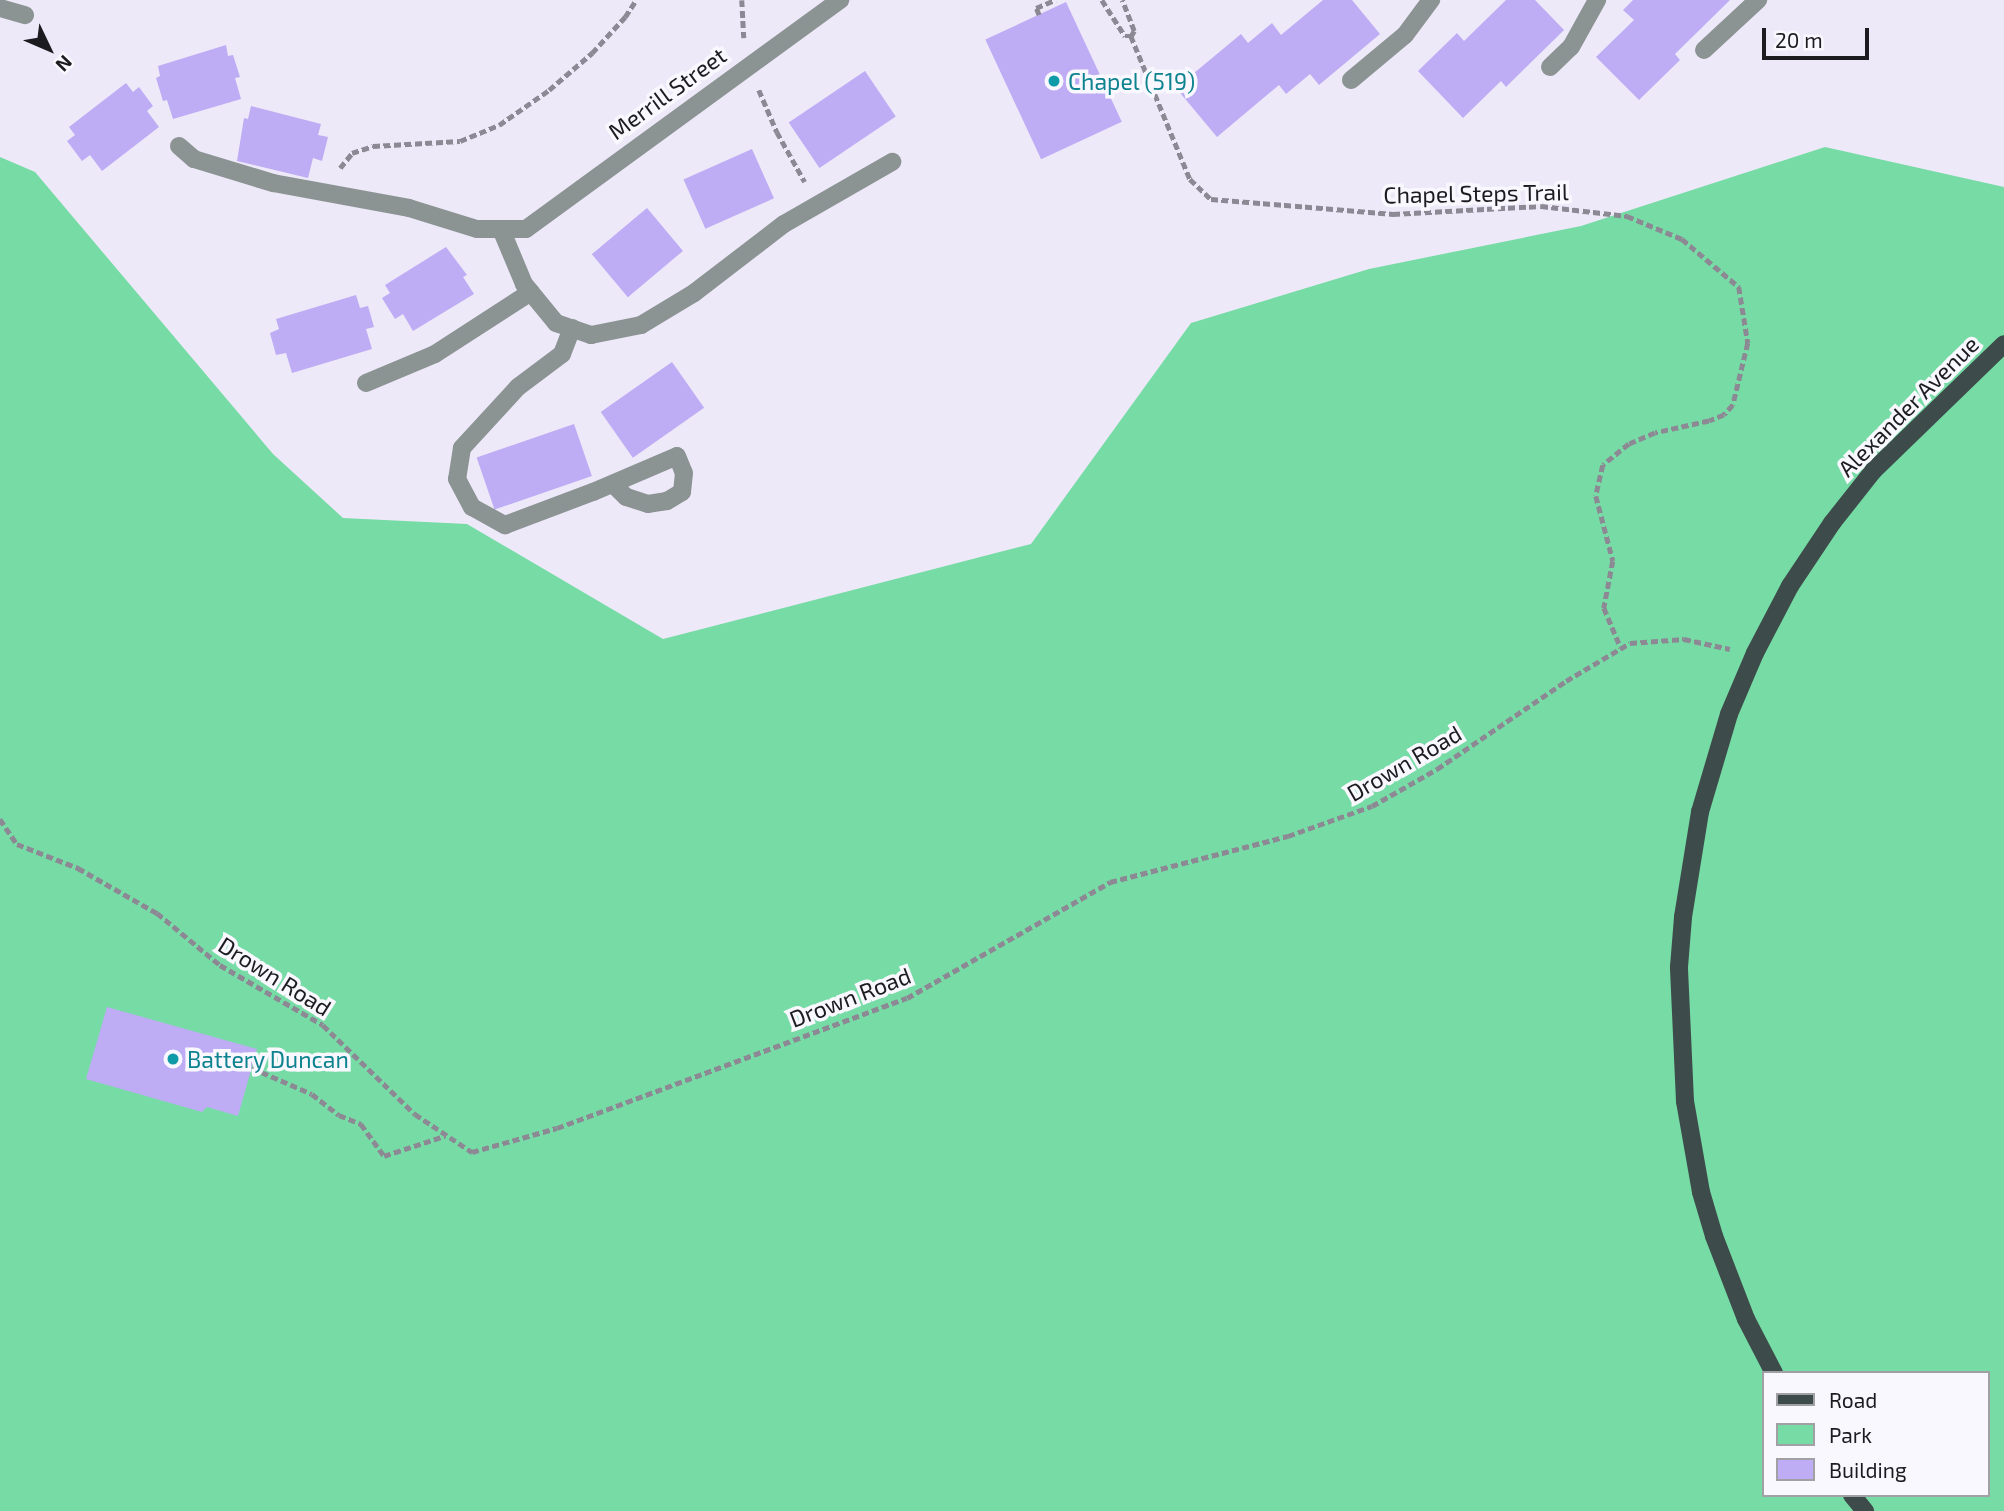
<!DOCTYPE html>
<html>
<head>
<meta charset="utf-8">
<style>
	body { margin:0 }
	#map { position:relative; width:2004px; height:1511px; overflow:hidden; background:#ede9f9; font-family:"Exo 2",sans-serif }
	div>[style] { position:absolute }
	.green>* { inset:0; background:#77dba5 }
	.building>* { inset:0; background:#beacf4; transform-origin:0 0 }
	.path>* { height:4.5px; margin-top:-2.25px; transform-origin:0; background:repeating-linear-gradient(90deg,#8c8994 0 7px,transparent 0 10.5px) }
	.minor>* { height:18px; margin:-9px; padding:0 9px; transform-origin:9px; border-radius:9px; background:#8b9393 }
	.major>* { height:18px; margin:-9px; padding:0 9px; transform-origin:9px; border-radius:9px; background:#3d4b4b }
	.dots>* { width:19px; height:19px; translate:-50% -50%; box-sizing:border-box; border:4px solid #f9f8fe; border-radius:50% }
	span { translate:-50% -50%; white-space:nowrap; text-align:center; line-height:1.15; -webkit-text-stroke:7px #f9f8fe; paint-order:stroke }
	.culture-label { font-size:23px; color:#0d838f }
	.left { translate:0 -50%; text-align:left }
	.street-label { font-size:23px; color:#1c1b20 }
	.legend { position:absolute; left:1762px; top:1371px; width:228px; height:126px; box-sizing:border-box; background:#f9f8fe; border:2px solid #a1a0a5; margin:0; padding:9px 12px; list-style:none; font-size:21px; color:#1c1b20 }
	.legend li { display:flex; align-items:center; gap:14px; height:35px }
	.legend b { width:35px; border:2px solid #a1a0a5 }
	.north { position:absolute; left:14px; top:14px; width:70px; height:70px; -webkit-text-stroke:5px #f9f8fe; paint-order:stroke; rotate:134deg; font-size:19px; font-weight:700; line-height:28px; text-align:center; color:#1c1b20 }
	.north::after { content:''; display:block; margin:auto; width:24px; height:32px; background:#1c1b20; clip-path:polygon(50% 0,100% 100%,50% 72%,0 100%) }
	.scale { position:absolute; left:1762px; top:28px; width:107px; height:32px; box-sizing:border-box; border:4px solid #1c1b20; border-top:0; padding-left:9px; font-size:21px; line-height:24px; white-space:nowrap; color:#1c1b20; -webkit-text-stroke:5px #f9f8fe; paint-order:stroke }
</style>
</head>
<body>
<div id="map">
	<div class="green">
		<i style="clip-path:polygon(evenodd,1825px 147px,2004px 187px,2004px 1511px,0 1511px,0 157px,35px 172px,273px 454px,343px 518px,467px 524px,663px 639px,1031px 544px,1191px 323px,1369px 269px,1581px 226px,1825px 147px,1764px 1373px,1988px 1373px,1988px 1495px,1764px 1495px,1764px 1373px)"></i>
	</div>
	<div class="building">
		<i style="clip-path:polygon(1323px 0,1352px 0,1380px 34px,1319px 85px,1310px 74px,1286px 94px,1279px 85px,1217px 137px,1176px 88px,1241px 34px,1248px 43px,1272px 23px,1281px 35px)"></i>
		<i style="clip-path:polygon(1506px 0,1535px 0,1564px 30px,1506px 87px,1501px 81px,1463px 118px,1418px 71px,1457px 33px,1464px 41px)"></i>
		<i style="clip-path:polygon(1633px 0,1730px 0,1675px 54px,1680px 60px,1639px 100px,1596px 57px,1634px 20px,1623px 10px)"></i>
		<i style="left:1066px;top:2px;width:132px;height:89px;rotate:65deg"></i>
		<i style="clip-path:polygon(226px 45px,228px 56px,233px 55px,240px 77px,235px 78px,241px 99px,173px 119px,167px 100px,163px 101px,156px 78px,160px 76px,158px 66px)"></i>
		<i style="left:865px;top:71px;width:55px;height:92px;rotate:56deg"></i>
		<i style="clip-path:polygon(126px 83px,133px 92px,139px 87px,153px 106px,147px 111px,159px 127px,102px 171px,90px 155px,82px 161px,67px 141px,75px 135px,69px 127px)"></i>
		<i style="clip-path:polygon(251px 106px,321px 124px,318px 135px,328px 137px,322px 161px,313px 158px,308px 178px,237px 161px,244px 118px,248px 119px)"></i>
		<i style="left:752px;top:149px;width:54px;height:75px;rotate:66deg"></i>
		<i style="left:647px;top:208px;width:56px;height:72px;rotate:50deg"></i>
		<i style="clip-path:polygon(446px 247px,467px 275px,463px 277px,474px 294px,413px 331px,403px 314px,395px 319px,382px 298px,390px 293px,385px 285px)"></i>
		<i style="clip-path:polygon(356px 295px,360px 308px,368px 306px,374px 327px,366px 329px,372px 349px,292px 373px,286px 353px,276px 355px,270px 333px,279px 329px,276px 319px)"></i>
		<i style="left:672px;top:362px;width:56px;height:87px;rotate:55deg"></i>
		<i style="left:574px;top:424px;width:55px;height:103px;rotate:71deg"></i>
		<i style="clip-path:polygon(107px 1007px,257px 1049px,238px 1116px,207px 1107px,202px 1112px,86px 1079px)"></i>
	</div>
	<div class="path">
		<i style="left:742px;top:0;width:38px;rotate:87deg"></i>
		<i style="left:1102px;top:0;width:43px;rotate:57.4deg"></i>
		<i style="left:1125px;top:36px;width:6px"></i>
		<i style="left:1131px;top:36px;width:6px;rotate:-59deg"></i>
		<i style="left:1134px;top:31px;width:33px;rotate:-111deg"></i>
		<i style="left:1039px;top:15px;width:8px;rotate:-113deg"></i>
		<i style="left:1036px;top:8px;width:21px;rotate:-23deg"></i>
		<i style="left:1131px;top:36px;width:155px;rotate:67.6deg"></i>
		<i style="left:1190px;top:179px;width:29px;rotate:44deg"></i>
		<i style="left:1211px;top:199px;width:183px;rotate:4.7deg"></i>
		<i style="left:1393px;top:214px;width:148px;rotate:-3.1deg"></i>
		<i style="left:1541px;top:206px;width:87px;rotate:6.6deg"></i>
		<i style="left:1627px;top:216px;width:60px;rotate:22.7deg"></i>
		<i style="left:1682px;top:239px;width:75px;rotate:40.1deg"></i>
		<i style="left:1739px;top:287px;width:57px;rotate:80.9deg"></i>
		<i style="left:1748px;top:343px;width:64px;rotate:103.6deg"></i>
		<i style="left:1733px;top:405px;width:13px;rotate:132deg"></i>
		<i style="left:1724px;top:415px;width:16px;rotate:158deg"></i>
		<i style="left:1709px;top:421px;width:55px;rotate:167.5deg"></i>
		<i style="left:1655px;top:433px;width:28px;rotate:157deg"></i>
		<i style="left:1629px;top:444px;width:33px;rotate:141deg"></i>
		<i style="left:1603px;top:465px;width:32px;rotate:103deg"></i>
		<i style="left:1596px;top:496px;width:67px;rotate:75.3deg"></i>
		<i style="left:1613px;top:561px;width:48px;rotate:100.8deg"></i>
		<i style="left:1604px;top:608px;width:43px;rotate:67deg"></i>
		<i style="left:759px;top:90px;width:46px;rotate:66.8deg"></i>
		<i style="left:777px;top:132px;width:57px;rotate:60.8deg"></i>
		<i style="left:340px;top:168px;width:19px;rotate:-51deg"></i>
		<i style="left:352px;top:153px;width:22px;rotate:-18deg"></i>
		<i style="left:373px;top:146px;width:87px;rotate:-3.3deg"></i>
		<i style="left:460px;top:141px;width:42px;rotate:-22.3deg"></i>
		<i style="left:499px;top:125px;width:61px;rotate:-35deg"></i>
		<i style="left:549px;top:90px;width:57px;rotate:-40.7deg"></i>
		<i style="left:592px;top:53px;width:49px;rotate:-47.5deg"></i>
		<i style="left:625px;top:17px;width:20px;rotate:-57deg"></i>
		<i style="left:0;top:819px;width:30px;rotate:56deg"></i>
		<i style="left:17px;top:844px;width:66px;rotate:21.5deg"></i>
		<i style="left:78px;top:868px;width:91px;rotate:29.7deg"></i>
		<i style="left:157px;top:913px;width:82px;rotate:39.5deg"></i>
		<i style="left:220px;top:965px;width:119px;rotate:30.2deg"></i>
		<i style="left:323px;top:1025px;width:128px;rotate:44.1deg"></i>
		<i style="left:415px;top:1114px;width:69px;rotate:33.7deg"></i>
		<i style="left:472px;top:1152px;width:88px;rotate:-15.8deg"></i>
		<i style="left:557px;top:1128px;width:373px;rotate:-20.4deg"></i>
		<i style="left:907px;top:998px;width:234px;rotate:-29.7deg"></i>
		<i style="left:1110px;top:882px;width:184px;rotate:-14.5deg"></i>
		<i style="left:1288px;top:836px;width:89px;rotate:-19.7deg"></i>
		<i style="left:1372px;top:806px;width:75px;rotate:-29.6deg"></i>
		<i style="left:1437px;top:769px;width:156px;rotate:-34.3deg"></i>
		<i style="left:1566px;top:681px;width:74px;rotate:-30.7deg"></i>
		<i style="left:1630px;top:643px;width:54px;rotate:-4.2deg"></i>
		<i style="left:1684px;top:639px;width:47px;rotate:12.3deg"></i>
		<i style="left:252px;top:1068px;width:65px;rotate:23.4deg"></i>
		<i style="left:312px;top:1094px;width:34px;rotate:38deg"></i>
		<i style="left:339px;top:1115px;width:24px;rotate:22deg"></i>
		<i style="left:361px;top:1124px;width:39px;rotate:54deg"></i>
		<i style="left:384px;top:1156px;width:64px;rotate:-18.2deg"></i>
	</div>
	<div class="minor">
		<i style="left:0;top:8px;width:26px;rotate:16deg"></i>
		<i style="left:1704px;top:50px;width:74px;rotate:-42.8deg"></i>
		<i style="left:1550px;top:67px;width:29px;rotate:-44deg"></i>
		<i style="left:1571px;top:47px;width:54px;rotate:-61deg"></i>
		<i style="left:1351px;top:80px;width:70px;rotate:-39.8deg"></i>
		<i style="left:1405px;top:35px;width:44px;rotate:-53.4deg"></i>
		<i style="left:179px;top:146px;width:20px;rotate:41deg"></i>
		<i style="left:194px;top:159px;width:83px;rotate:16.9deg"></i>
		<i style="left:273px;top:183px;width:138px;rotate:10.4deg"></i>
		<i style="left:409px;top:208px;width:71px;rotate:17.2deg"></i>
		<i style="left:477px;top:229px;width:49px"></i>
		<i style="left:526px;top:229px;width:389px;rotate:-36.1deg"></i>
		<i style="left:501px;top:229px;width:60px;rotate:67.3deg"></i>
		<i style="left:524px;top:284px;width:50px;rotate:50.6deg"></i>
		<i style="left:556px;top:323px;width:37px;rotate:19deg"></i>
		<i style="left:591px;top:335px;width:51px;rotate:-11.3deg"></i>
		<i style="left:641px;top:325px;width:62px;rotate:-31.1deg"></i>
		<i style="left:694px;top:293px;width:113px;rotate:-37.5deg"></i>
		<i style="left:784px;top:224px;width:125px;rotate:-29.9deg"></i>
		<i style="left:572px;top:328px;width:28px;rotate:111deg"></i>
		<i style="left:562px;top:354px;width:55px;rotate:143.1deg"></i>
		<i style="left:518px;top:387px;width:83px;rotate:132.6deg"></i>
		<i style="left:462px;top:448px;width:31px;rotate:99deg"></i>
		<i style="left:457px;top:479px;width:32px;rotate:62deg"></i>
		<i style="left:472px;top:507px;width:38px;rotate:29deg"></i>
		<i style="left:505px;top:525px;width:94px;rotate:-20.6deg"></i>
		<i style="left:593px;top:492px;width:91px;rotate:-23.2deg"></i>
		<i style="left:677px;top:456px;width:18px;rotate:68deg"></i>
		<i style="left:684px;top:473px;width:19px;rotate:96deg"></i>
		<i style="left:682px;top:492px;width:17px;rotate:149deg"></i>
		<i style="left:667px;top:501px;width:19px;rotate:171deg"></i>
		<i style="left:648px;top:504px;width:23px;rotate:-162deg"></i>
		<i style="left:626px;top:497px;width:18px;rotate:-135deg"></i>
		<i style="left:366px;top:383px;width:75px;rotate:-22.8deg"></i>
		<i style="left:435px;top:354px;width:114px;rotate:-32.9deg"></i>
	</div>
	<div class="major">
		<i style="left:1774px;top:1373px;width:61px;rotate:-117.4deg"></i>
		<i style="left:1746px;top:1319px;width:89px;rotate:-111.1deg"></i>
		<i style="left:1714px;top:1236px;width:46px;rotate:-106.5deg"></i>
		<i style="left:1701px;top:1192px;width:92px;rotate:-100deg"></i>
		<i style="left:1685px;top:1101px;width:134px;rotate:-92.6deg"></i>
		<i style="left:1679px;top:967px;width:50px;rotate:-85.4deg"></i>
		<i style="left:1683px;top:917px;width:106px;rotate:-80.8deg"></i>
		<i style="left:1700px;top:812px;width:102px;rotate:-73.5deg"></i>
		<i style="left:1729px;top:714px;width:66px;rotate:-66.9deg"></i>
		<i style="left:1755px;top:653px;width:76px;rotate:-62.4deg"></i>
		<i style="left:1790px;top:586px;width:76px;rotate:-56.3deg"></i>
		<i style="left:1832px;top:523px;width:66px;rotate:-51.7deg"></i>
		<i style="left:1873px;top:471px;width:182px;rotate:-44.1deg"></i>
		<i style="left:1852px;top:1495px;width:21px;rotate:51deg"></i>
	</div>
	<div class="dots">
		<i style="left:1054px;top:81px;background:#0f9aa8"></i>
		<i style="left:173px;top:1059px;background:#0f9aa8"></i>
	</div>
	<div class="culture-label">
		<span class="left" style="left:1068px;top:81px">Chapel (519)</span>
		<span class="left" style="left:187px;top:1059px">Battery Duncan</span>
	</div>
	<div class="street-label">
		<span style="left:667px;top:93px;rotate:-36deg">Merrill Street</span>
		<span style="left:1476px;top:193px;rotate:-1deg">Chapel Steps Trail</span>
		<span style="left:1908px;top:406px;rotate:-45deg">Alexander Avenue</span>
		<span style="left:1404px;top:763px;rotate:-30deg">Drown Road</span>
		<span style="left:275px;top:976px;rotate:32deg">Drown Road</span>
		<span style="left:850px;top:997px;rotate:-21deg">Drown Road</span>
	</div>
	<ul class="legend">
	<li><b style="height:9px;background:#3d4b4b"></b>Road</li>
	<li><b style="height:19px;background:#77dba5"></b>Park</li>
	<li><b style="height:19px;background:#beacf4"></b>Building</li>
	</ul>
	<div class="north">N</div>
	<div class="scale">20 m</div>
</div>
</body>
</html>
